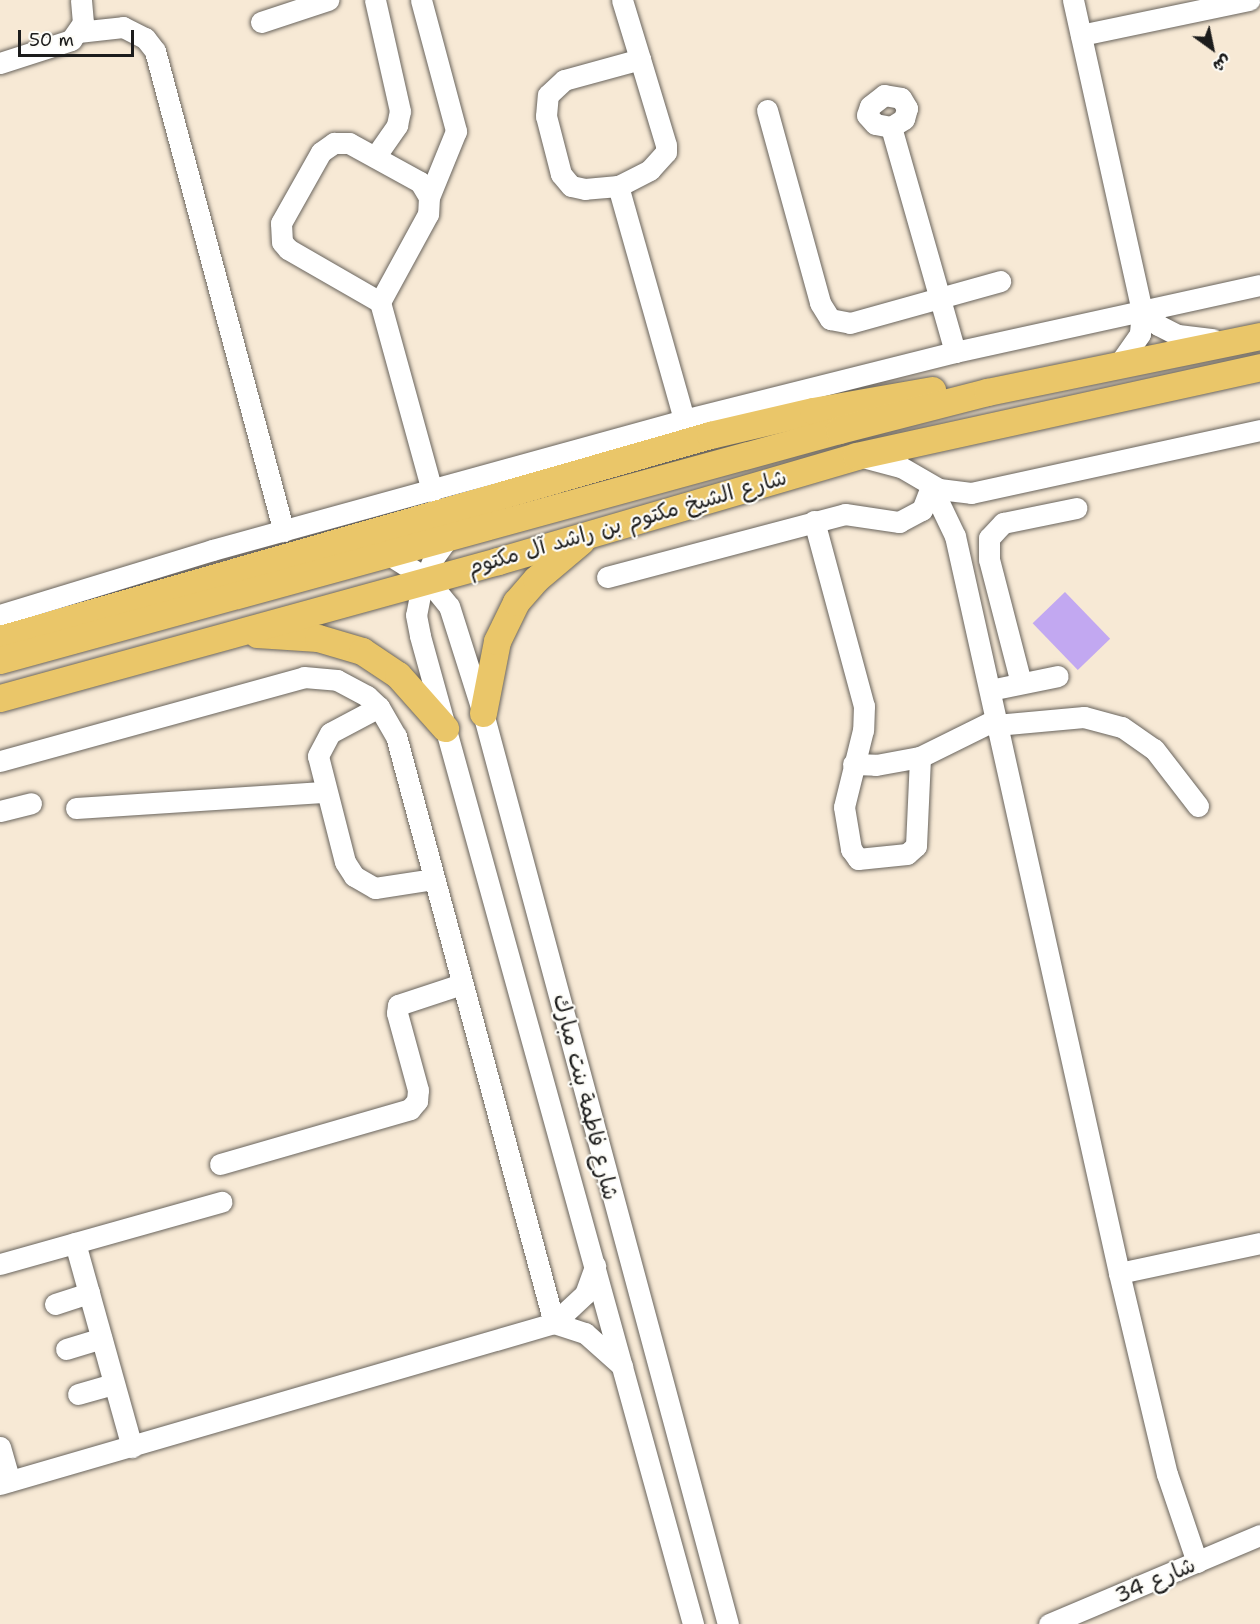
<!DOCTYPE html>
<html>
<head>
<meta charset="utf-8">
<style>
	body { margin:0 }
	#map { position:relative; width:1260px; height:1624px; overflow:hidden; background:#f7e9d5; font-family:"Shantell Sans","Playpen Sans Arabic",sans-serif }
	div>[style] { position:absolute }
	.building>* { inset:0; background:#c2a8f1; transform-origin:0 0 }
	.roads { filter:drop-shadow(0 0 2px #69645d) drop-shadow(0 0 2px #69645d) }
	.minor>* { height:21px; margin:-10.5px; padding:0 10.5px; transform-origin:10.5px; border-radius:10.5px; background:#fff }
	.major>* { height:27px; margin:-13.5px; padding:0 13.5px; transform-origin:13.5px; border-radius:13.5px; background:#eac669 }
	span { translate:-50% -50%; white-space:nowrap; text-align:center; line-height:1.15; -webkit-text-stroke:4.5px #fdfcf7; paint-order:stroke }
	.street-label { font-size:22px; color:#1c1c1c }
	.north { position:absolute; left:1182px; top:18px; width:60px; height:60px; -webkit-text-stroke:4px #fdfcf7; paint-order:stroke; rotate:147deg; font-size:16px; font-weight:700; line-height:24px; text-align:center; color:#1c1c1c }
	.north::after { content:''; display:block; margin:auto; width:21px; height:27px; background:#1c1c1c; clip-path:polygon(50% 0,100% 100%,50% 72%,0 100%) }
	.scale { position:absolute; left:18px; top:30px; width:116px; height:27px; box-sizing:border-box; border:3px solid #1c1c1c; border-top:0; padding-left:8px; font-size:18px; line-height:21px; white-space:nowrap; color:#1c1c1c; -webkit-text-stroke:4px #fdfcf7; paint-order:stroke }
</style>
</head>
<body>
<div id="map">
	<div class="building">
		<i style="left:1065px;top:592px;width:65px;height:45px;rotate:46deg"></i>
	</div>
	<div class="roads">
		<div class="minor">
			<i style="left:421px;top:0;width:136px;rotate:75deg"></i>
			<i style="left:456px;top:131px;width:71px;rotate:112.2deg"></i>
			<i style="left:622px;top:0;width:62px;rotate:73deg"></i>
			<i style="left:640px;top:59px;width:90px;rotate:73.2deg"></i>
			<i style="left:666px;top:145px;width:7px;rotate:90deg"></i>
			<i style="left:666px;top:152px;width:24px;rotate:132deg"></i>
			<i style="left:650px;top:170px;width:36px;rotate:153deg"></i>
			<i style="left:618px;top:186px;width:33px;rotate:175deg"></i>
			<i style="left:585px;top:189px;width:14px;rotate:-168deg"></i>
			<i style="left:571px;top:186px;width:16px;rotate:-130deg"></i>
			<i style="left:561px;top:174px;width:60px;rotate:-104.5deg"></i>
			<i style="left:546px;top:116px;width:21px;rotate:-85deg"></i>
			<i style="left:548px;top:95px;width:22px;rotate:-43deg"></i>
			<i style="left:564px;top:80px;width:79px;rotate:-15.4deg"></i>
			<i style="left:1073px;top:0;width:318px;rotate:77.5deg"></i>
			<i style="left:1142px;top:310px;width:24px;rotate:95deg"></i>
			<i style="left:1140px;top:334px;width:37px;rotate:125deg"></i>
			<i style="left:261px;top:22px;width:71px;rotate:-18.2deg"></i>
			<i style="left:78px;top:32px;width:45px;rotate:-6.3deg"></i>
			<i style="left:123px;top:27px;width:25px;rotate:27deg"></i>
			<i style="left:145px;top:38px;width:16px;rotate:52deg"></i>
			<i style="left:155px;top:51px;width:497px;rotate:75deg"></i>
			<i style="left:1081px;top:35px;width:172px;rotate:-11.8deg"></i>
			<i style="left:0;top:63px;width:75px;rotate:-17.9deg"></i>
			<i style="left:71px;top:40px;width:21px;rotate:-55deg"></i>
			<i style="left:83px;top:23px;width:23px;rotate:-95deg"></i>
			<i style="left:884px;top:95px;width:17px;rotate:10deg"></i>
			<i style="left:901px;top:98px;width:12px;rotate:59deg"></i>
			<i style="left:907px;top:108px;width:11px;rotate:105deg"></i>
			<i style="left:904px;top:119px;width:15px;rotate:148deg"></i>
			<i style="left:891px;top:127px;width:16px;rotate:-169deg"></i>
			<i style="left:875px;top:124px;width:12px;rotate:-132deg"></i>
			<i style="left:867px;top:115px;width:9px;rotate:-72deg"></i>
			<i style="left:870px;top:106px;width:18px;rotate:-38deg"></i>
			<i style="left:767px;top:110px;width:200px;rotate:74.6deg"></i>
			<i style="left:820px;top:303px;width:19px;rotate:58deg"></i>
			<i style="left:830px;top:319px;width:20px;rotate:11deg"></i>
			<i style="left:850px;top:323px;width:156px;rotate:-15.6deg"></i>
			<i style="left:891px;top:127px;width:234px;rotate:74.1deg"></i>
			<i style="left:334px;top:143px;width:15px"></i>
			<i style="left:349px;top:143px;width:81px;rotate:28.8deg"></i>
			<i style="left:420px;top:182px;width:17px;rotate:59deg"></i>
			<i style="left:429px;top:197px;width:17px;rotate:93deg"></i>
			<i style="left:428px;top:214px;width:100px;rotate:118.6deg"></i>
			<i style="left:380px;top:302px;width:106px;rotate:-150.1deg"></i>
			<i style="left:288px;top:249px;width:9px;rotate:-131deg"></i>
			<i style="left:282px;top:242px;width:19px;rotate:-93deg"></i>
			<i style="left:281px;top:223px;width:81px;rotate:-60.6deg"></i>
			<i style="left:321px;top:152px;width:16px;rotate:-35deg"></i>
			<i style="left:375px;top:157px;width:39px;rotate:-55deg"></i>
			<i style="left:397px;top:125px;width:14px;rotate:-78deg"></i>
			<i style="left:400px;top:111px;width:114px;rotate:-102.7deg"></i>
			<i style="left:618px;top:186px;width:243px;rotate:74.2deg"></i>
			<i style="left:380px;top:302px;width:196px;rotate:74.6deg"></i>
			<i style="left:1142px;top:310px;width:22px;rotate:43deg"></i>
			<i style="left:1158px;top:325px;width:22px;rotate:27deg"></i>
			<i style="left:1178px;top:335px;width:35px;rotate:7deg"></i>
			<i style="left:863px;top:457px;width:39px;rotate:15deg"></i>
			<i style="left:901px;top:467px;width:44px;rotate:30.1deg"></i>
			<i style="left:939px;top:489px;width:32px;rotate:7deg"></i>
			<i style="left:971px;top:493px;width:296px;rotate:-12.3deg"></i>
			<i style="left:931px;top:486px;width:55px;rotate:64.4deg"></i>
			<i style="left:955px;top:536px;width:755px;rotate:77.45deg"></i>
			<i style="left:1119px;top:1273px;width:207px;rotate:76.6deg"></i>
			<i style="left:1167px;top:1474px;width:93px;rotate:71.2deg"></i>
			<i style="left:814px;top:521px;width:192px;rotate:74.9deg"></i>
			<i style="left:864px;top:706px;width:24px;rotate:92deg"></i>
			<i style="left:863px;top:730px;width:79px;rotate:103.9deg"></i>
			<i style="left:844px;top:807px;width:43px;rotate:80.5deg"></i>
			<i style="left:851px;top:849px;width:12px;rotate:55deg"></i>
			<i style="left:858px;top:859px;width:49px;rotate:-5.8deg"></i>
			<i style="left:907px;top:854px;width:12px;rotate:-42deg"></i>
			<i style="left:916px;top:846px;width:89px;rotate:-87.4deg"></i>
			<i style="left:448px;top:538px;width:24px;rotate:126deg"></i>
			<i style="left:434px;top:557px;width:35px;rotate:112deg"></i>
			<i style="left:421px;top:590px;width:25px;rotate:101deg"></i>
			<i style="left:416px;top:615px;width:21px;rotate:79deg"></i>
			<i style="left:420px;top:636px;width:1025px;rotate:74.55deg"></i>
			<i style="left:388px;top:554px;width:45px;rotate:32.3deg"></i>
			<i style="left:426px;top:578px;width:36px;rotate:51deg"></i>
			<i style="left:449px;top:606px;width:112px;rotate:72.4deg"></i>
			<i style="left:483px;top:713px;width:943px;rotate:74.95deg"></i>
			<i style="left:607px;top:577px;width:246px;rotate:-14.8deg"></i>
			<i style="left:845px;top:514px;width:55px;rotate:8.4deg"></i>
			<i style="left:899px;top:522px;width:26px;rotate:-28deg"></i>
			<i style="left:922px;top:510px;width:26px;rotate:-69deg"></i>
			<i style="left:0;top:615px;width:222px;rotate:-17deg"></i>
			<i style="left:212px;top:550px;width:490px;rotate:-15.4deg"></i>
			<i style="left:684px;top:420px;width:279px;rotate:-14.1deg"></i>
			<i style="left:955px;top:352px;width:312px;rotate:-12.4deg"></i>
			<i style="left:1021px;top:683px;width:128px;rotate:-104.5deg"></i>
			<i style="left:989px;top:559px;width:21px;rotate:-90deg"></i>
			<i style="left:989px;top:538px;width:21px;rotate:-47deg"></i>
			<i style="left:1003px;top:523px;width:75px;rotate:-11.6deg"></i>
			<i style="left:990px;top:690px;width:69px;rotate:-11.6deg"></i>
			<i style="left:379px;top:707px;width:55px;rotate:152deg"></i>
			<i style="left:330px;top:733px;width:26px;rotate:118deg"></i>
			<i style="left:318px;top:756px;width:109px;rotate:75.7deg"></i>
			<i style="left:345px;top:862px;width:17px;rotate:57deg"></i>
			<i style="left:354px;top:876px;width:24px;rotate:30deg"></i>
			<i style="left:375px;top:888px;width:60px;rotate:-8.7deg"></i>
			<i style="left:996px;top:725px;width:88px;rotate:-5.2deg"></i>
			<i style="left:1084px;top:717px;width:39px;rotate:15deg"></i>
			<i style="left:1122px;top:727px;width:39px;rotate:35deg"></i>
			<i style="left:1154px;top:749px;width:72px;rotate:52.3deg"></i>
			<i style="left:0;top:761px;width:315px;rotate:-15.4deg"></i>
			<i style="left:304px;top:677px;width:33px;rotate:5deg"></i>
			<i style="left:337px;top:680px;width:34px;rotate:28deg"></i>
			<i style="left:367px;top:696px;width:16px;rotate:43deg"></i>
			<i style="left:379px;top:707px;width:34px;rotate:60deg"></i>
			<i style="left:396px;top:736px;width:608px;rotate:74.94deg"></i>
			<i style="left:853px;top:764px;width:23px;rotate:2deg"></i>
			<i style="left:876px;top:765px;width:45px;rotate:-10.3deg"></i>
			<i style="left:920px;top:757px;width:84px;rotate:-26.3deg"></i>
			<i style="left:76px;top:808px;width:251px;rotate:-3.7deg"></i>
			<i style="left:0;top:811px;width:32px;rotate:-14deg"></i>
			<i style="left:220px;top:1164px;width:198px;rotate:-16.1deg"></i>
			<i style="left:410px;top:1109px;width:11px;rotate:-49deg"></i>
			<i style="left:417px;top:1101px;width:11px;rotate:-85deg"></i>
			<i style="left:418px;top:1090px;width:80px;rotate:-105.3deg"></i>
			<i style="left:397px;top:1013px;width:8px;rotate:-83deg"></i>
			<i style="left:398px;top:1005px;width:67px;rotate:-18.2deg"></i>
			<i style="left:75px;top:1243px;width:212px;rotate:74.4deg"></i>
			<i style="left:0;top:1264px;width:230px;rotate:-15.7deg"></i>
			<i style="left:1119px;top:1273px;width:144px;rotate:-12deg"></i>
			<i style="left:55px;top:1304px;width:36px;rotate:-18deg"></i>
			<i style="left:554px;top:1323px;width:33px;rotate:18deg"></i>
			<i style="left:585px;top:1333px;width:50px;rotate:41.7deg"></i>
			<i style="left:66px;top:1349px;width:37px;rotate:-17deg"></i>
			<i style="left:78px;top:1394px;width:37px;rotate:-16deg"></i>
			<i style="left:0;top:1447px;width:35px;rotate:74deg"></i>
			<i style="left:0;top:1484px;width:577px;rotate:-16.2deg"></i>
			<i style="left:554px;top:1323px;width:42px;rotate:-43.1deg"></i>
			<i style="left:585px;top:1294px;width:30px;rotate:-70deg"></i>
			<i style="left:1049px;top:1624px;width:229px;rotate:-22.9deg"></i>
		</div>
		<div class="major">
			<i style="left:257px;top:634px;width:61px;rotate:3.8deg"></i>
			<i style="left:318px;top:638px;width:46px;rotate:16.5deg"></i>
			<i style="left:362px;top:651px;width:43px;rotate:33.7deg"></i>
			<i style="left:398px;top:675px;width:71px;rotate:48.4deg"></i>
			<i style="left:0;top:639px;width:739px;rotate:-16.03deg"></i>
			<i style="left:710px;top:435px;width:106px;rotate:-13.1deg"></i>
			<i style="left:813px;top:411px;width:121px;rotate:-10deg"></i>
			<i style="left:0;top:660px;width:870px;rotate:-15.33deg"></i>
			<i style="left:839px;top:430px;width:153px;rotate:-14.4deg"></i>
			<i style="left:987px;top:392px;width:279px;rotate:-11.6deg"></i>
			<i style="left:0;top:698px;width:517px;rotate:-15.38deg"></i>
			<i style="left:498px;top:561px;width:373px;rotate:-16.3deg"></i>
			<i style="left:856px;top:456px;width:414px;rotate:-12.4deg"></i>
			<i style="left:483px;top:713px;width:73px;rotate:-79deg"></i>
			<i style="left:497px;top:641px;width:43px;rotate:-64deg"></i>
			<i style="left:516px;top:602px;width:30px;rotate:-49deg"></i>
			<i style="left:536px;top:579px;width:59px;rotate:-40.2deg"></i>
		</div>
	</div>
	<div class="street-label">
		<span style="left:627px;top:522px;rotate:-16deg">شارع الشيخ مكتوم بن راشد آل مكتوم</span>
		<span style="left:586px;top:1097px;rotate:76deg">شارع فاطمة بنت مبارك</span>
		<span style="left:1155px;top:1580px;rotate:-23deg">شارع 34</span>
	</div>
	<div class="north">ش</div>
	<div class="scale">50 m</div>
</div>
</body>
</html>
